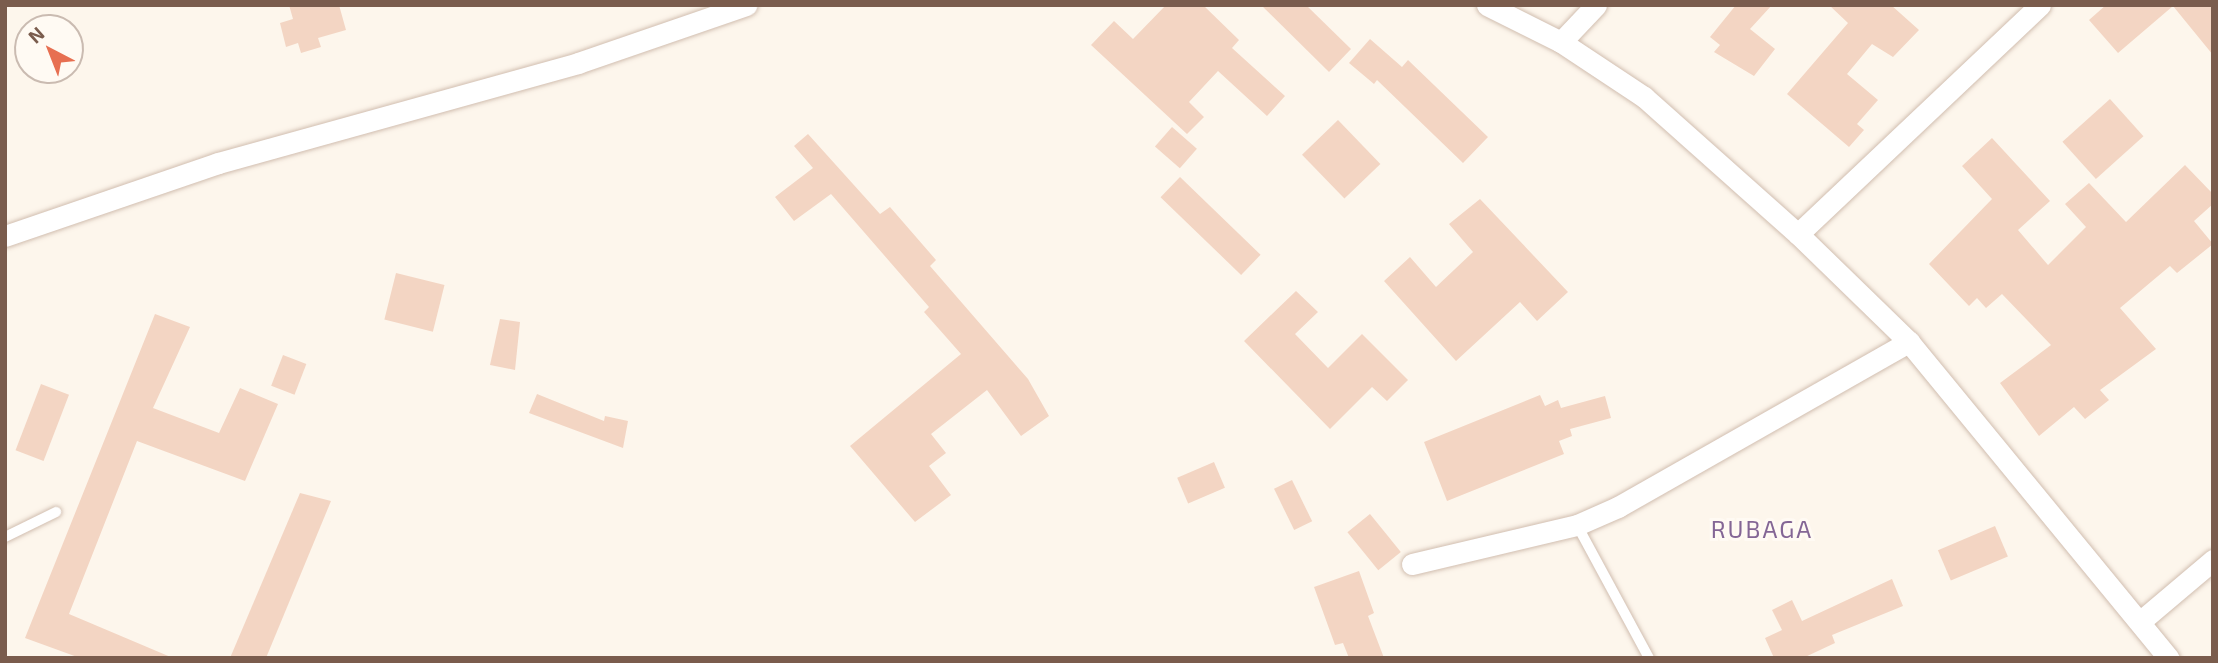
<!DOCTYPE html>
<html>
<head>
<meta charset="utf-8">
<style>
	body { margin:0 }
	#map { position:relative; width:2218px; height:663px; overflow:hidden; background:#fdf6ec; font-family:"Exo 2",sans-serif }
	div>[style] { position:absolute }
	.building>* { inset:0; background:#f3d5c3; transform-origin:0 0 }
	.roads { filter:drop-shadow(0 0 2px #d1beb0) drop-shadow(0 0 2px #d1beb0) }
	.service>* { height:10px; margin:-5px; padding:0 5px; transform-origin:5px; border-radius:5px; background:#fff }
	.minor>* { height:21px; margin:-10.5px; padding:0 10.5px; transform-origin:10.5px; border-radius:10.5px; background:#fff }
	span { translate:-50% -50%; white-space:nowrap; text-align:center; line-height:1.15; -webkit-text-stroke:6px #fffaf3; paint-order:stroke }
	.quarter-label { font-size:24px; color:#846695; letter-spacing:2px }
	.frame { position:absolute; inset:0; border:7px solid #7a5c4d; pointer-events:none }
	.north { position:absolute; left:14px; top:14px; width:70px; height:70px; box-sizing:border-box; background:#fffaf3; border:2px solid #cabbb1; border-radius:50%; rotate:318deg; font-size:19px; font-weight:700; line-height:28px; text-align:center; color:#7a5c4d }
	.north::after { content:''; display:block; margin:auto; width:24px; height:32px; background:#e76f51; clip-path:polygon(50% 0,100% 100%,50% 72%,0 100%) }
</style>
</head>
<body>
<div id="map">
	<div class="building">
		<i style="clip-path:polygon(289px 5px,339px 5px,346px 30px,318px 38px,321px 47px,301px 53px,298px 43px,286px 47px,280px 23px,293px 19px)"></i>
		<i style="clip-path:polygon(1166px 5px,1203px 5px,1239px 40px,1232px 48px,1285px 96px,1267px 116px,1218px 71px,1189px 102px,1204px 117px,1187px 134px,1091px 45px,1114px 21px,1133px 39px)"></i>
		<i style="clip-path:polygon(1261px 5px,1306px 5px,1351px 49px,1329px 72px)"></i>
		<i style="clip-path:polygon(1736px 5px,1772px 5px,1750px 29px,1775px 49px,1754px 76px,1714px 52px,1720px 45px,1710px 37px)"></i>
		<i style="clip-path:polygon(1829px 5px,1891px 5px,1919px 30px,1893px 57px,1872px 44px,1847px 74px,1878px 100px,1857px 124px,1864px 130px,1849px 147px,1787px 94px,1848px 23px)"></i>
		<i style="clip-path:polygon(2106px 5px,2213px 5px,2213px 55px,2173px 6px,2118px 53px,2089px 20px)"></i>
		<i style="clip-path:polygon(1370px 39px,1402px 67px,1408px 60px,1488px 137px,1463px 163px,1377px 80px,1374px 84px,1349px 63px)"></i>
		<i style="left:2110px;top:99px;width:50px;height:64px;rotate:48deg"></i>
		<i style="left:1338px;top:120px;width:61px;height:50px;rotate:46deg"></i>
		<i style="left:1172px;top:127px;width:33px;height:26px;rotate:41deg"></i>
		<i style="clip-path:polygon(808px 134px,880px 214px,890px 207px,936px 260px,930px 266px,1028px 379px,1049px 416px,1021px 436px,987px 390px,931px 434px,946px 453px,929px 466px,951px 495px,915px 522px,850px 446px,961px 354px,924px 312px,929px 307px,831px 194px,794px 221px,775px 197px,813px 168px,794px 146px)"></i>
		<i style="clip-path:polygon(1992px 138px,2050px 201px,2018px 230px,2048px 265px,2086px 227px,2065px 204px,2089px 183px,2126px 222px,2185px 165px,2213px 194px,2213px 204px,2194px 221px,2213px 244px,2177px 273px,2170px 266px,2120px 308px,2156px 349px,2100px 390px,2109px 400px,2085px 419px,2074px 407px,2039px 436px,2000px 383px,2051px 345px,2002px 294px,1986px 308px,1977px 298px,1969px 306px,1929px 264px,1992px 199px,1962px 166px)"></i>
		<i style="left:1180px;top:177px;width:112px;height:28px;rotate:44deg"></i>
		<i style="clip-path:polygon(1480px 199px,1568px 292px,1537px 321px,1520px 302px,1456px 361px,1384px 281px,1410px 257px,1436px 287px,1473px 252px,1449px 224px)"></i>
		<i style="left:396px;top:273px;width:50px;height:48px;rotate:14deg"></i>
		<i style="clip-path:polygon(1296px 291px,1318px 312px,1295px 334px,1328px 368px,1362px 334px,1408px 380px,1387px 401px,1372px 387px,1330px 429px,1244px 341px)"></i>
		<i style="clip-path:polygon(155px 314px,190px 327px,153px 408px,219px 433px,240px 388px,278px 404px,245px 481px,137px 441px,69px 614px,173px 658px,80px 658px,25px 638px)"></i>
		<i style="clip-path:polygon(500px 319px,520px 322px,515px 370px,490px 365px)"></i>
		<i style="left:283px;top:355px;width:25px;height:33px;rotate:21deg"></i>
		<i style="left:41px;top:384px;width:30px;height:71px;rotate:21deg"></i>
		<i style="clip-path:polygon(537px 394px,604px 421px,605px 416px,628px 421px,623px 448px,529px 413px)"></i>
		<i style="clip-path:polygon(1540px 395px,1545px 406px,1558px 400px,1561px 408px,1605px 396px,1611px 418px,1570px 429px,1572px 436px,1559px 441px,1564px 454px,1447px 501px,1424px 442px)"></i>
		<i style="left:1214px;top:462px;width:28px;height:40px;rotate:67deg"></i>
		<i style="left:1292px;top:480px;width:46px;height:20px;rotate:64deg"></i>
		<i style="clip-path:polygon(300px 493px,331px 501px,266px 658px,230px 658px)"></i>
		<i style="left:1370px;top:514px;width:49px;height:29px;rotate:51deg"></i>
		<i style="left:1995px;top:526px;width:33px;height:62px;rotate:67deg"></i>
		<i style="clip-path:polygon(1359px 571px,1374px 613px,1368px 616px,1384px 658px,1349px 658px,1343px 643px,1335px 645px,1314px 587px)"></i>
		<i style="clip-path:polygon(1892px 579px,1903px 606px,1832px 635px,1835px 643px,1803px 658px,1774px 658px,1765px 638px,1782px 630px,1772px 610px,1792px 600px,1802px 621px)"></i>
	</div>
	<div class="roads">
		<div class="service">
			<i style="left:1577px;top:525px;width:151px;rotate:61.6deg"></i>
			<i style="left:5px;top:537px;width:57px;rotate:-26.1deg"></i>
		</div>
		<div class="minor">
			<i style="left:1487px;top:5px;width:83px;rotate:26.6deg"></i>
			<i style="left:1561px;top:42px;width:100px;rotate:33.5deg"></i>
			<i style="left:1644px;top:97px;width:206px;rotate:41.7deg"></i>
			<i style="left:1798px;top:234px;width:155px;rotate:44.2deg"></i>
			<i style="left:1909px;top:342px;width:409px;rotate:50.6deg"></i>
			<i style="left:1561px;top:42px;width:51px;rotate:-46.6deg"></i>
			<i style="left:1798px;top:234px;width:333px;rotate:-43.4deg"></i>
			<i style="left:5px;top:236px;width:225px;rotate:-18.9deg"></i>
			<i style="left:218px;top:163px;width:374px;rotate:-15.5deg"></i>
			<i style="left:578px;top:63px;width:178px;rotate:-19deg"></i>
			<i style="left:1412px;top:564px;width:170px;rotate:-13.3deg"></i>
			<i style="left:1577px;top:525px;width:45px;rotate:-23.7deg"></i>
			<i style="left:1618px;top:507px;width:335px;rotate:-29.6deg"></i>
			<i style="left:2142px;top:620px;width:93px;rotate:-40.2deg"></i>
		</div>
	</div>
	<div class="quarter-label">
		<span style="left:1762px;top:529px">RUBAGA</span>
	</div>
	<div class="frame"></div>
	<div class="north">N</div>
</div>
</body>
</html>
